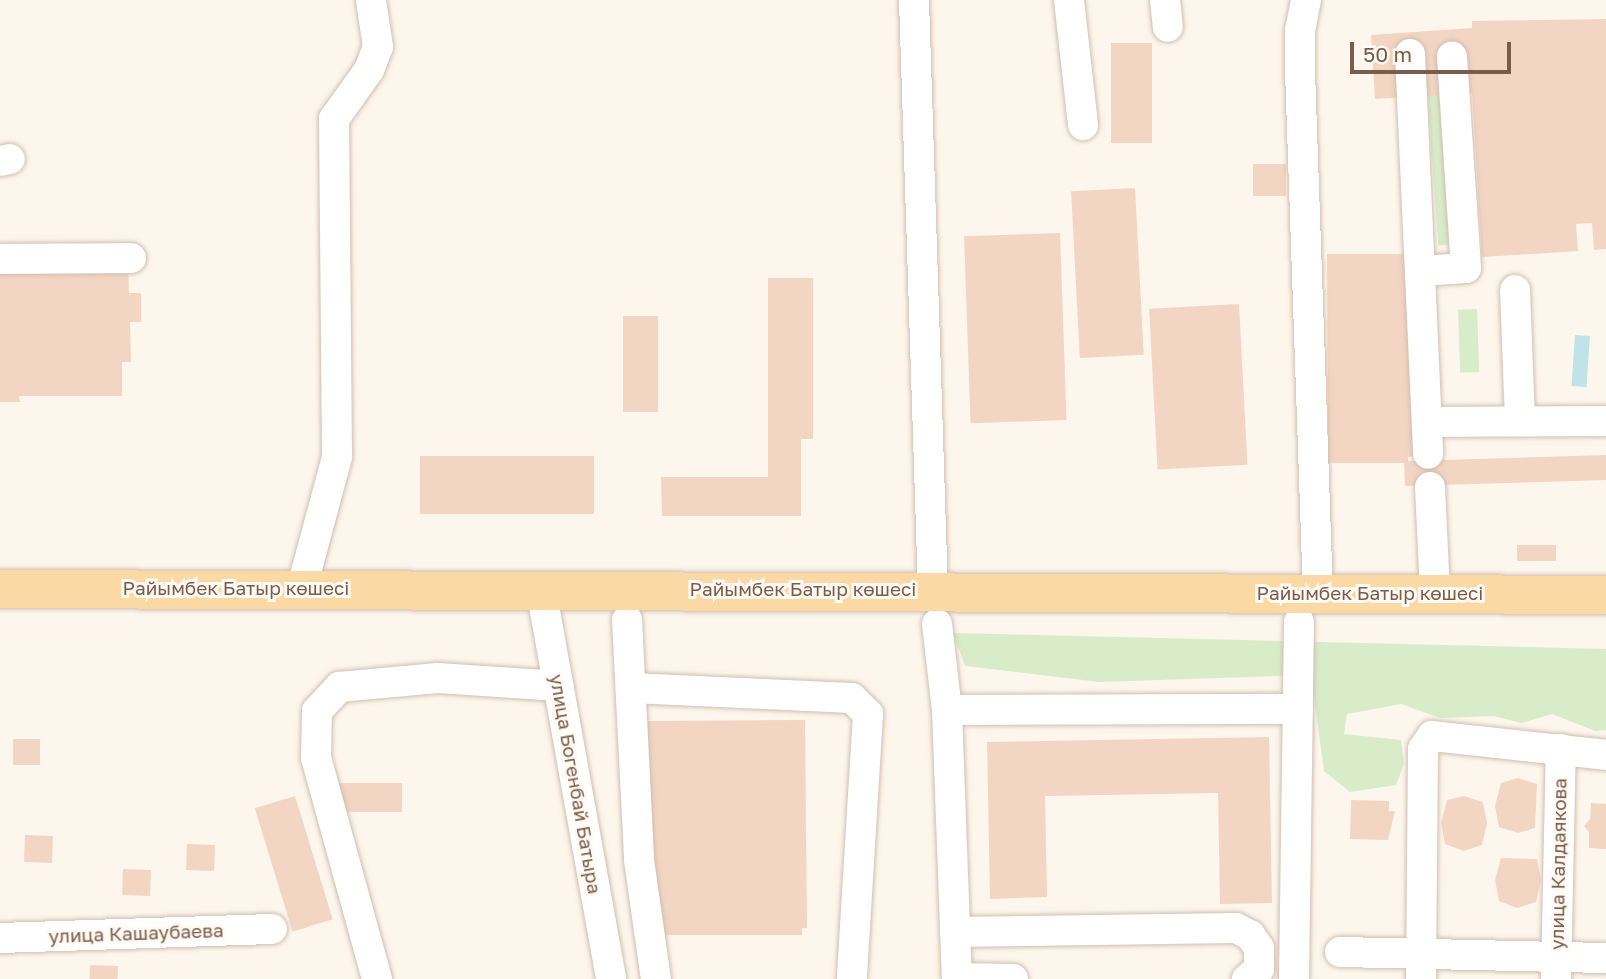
<!DOCTYPE html>
<html>
<head>
<meta charset="utf-8">
<style>
	body { margin:0 }
	#map { position:relative; width:1606px; height:979px; overflow:hidden; background:#fdf6ec; font-family:"Golos Text",sans-serif }
	div>[style] { position:absolute }
	.green>* { inset:0; background:#d8ecc9; transform-origin:0 0 }
	.water>* { inset:0; background:#bfe3e8; transform-origin:0 0 }
	.building>* { inset:0; background:#f3d5c3; transform-origin:0 0 }
	.roads { filter:drop-shadow(0 0 2px #d1beb0) drop-shadow(0 0 2px #d1beb0) }
	.minor>* { height:30px; margin:-15px; padding:0 15px; transform-origin:15px; border-radius:15px; background:#fff }
	.major>* { height:38px; margin:-19px; padding:0 19px; transform-origin:19px; border-radius:19px; background:#fbd9a5 }
	span { translate:-50% -50%; white-space:nowrap; text-align:center; line-height:1.15; -webkit-text-stroke:6px #fffaf3; paint-order:stroke }
	.street-label { font-size:19px; color:#7a5c4d }
	.scale { position:absolute; left:1350px; top:42px; width:161px; height:32px; box-sizing:border-box; border:4px solid #7a5c4d; border-top:0; padding-left:9px; font-size:21px; line-height:24px; white-space:nowrap; color:#7a5c4d; -webkit-text-stroke:5px #fffaf3; paint-order:stroke }
</style>
</head>
<body>
<div id="map">
	<div class="green">
		<i style="left:1439px;top:70px;width:175px;height:13px;rotate:86deg"></i>
		<i style="left:1477px;top:309px;width:63px;height:19px;rotate:88deg"></i>
		<i style="clip-path:polygon(953px 633px,1606px 649px,1606px 730px,1595px 731px,1552px 714px,1521px 723px,1494px 716px,1440px 718px,1401px 704px,1347px 714px,1344px 734px,1401px 740px,1404px 764px,1396px 785px,1350px 792px,1324px 771px,1311px 675px,1100px 682px,965px 666px)"></i>
	</div>
	<div class="water">
		<i style="left:1575px;top:335px;width:15px;height:51px;rotate:4deg"></i>
	</div>
	<div class="building">
		<i style="clip-path:polygon(1606px 19px,1606px 249px,1594px 250px,1592px 223px,1576px 224px,1578px 251px,1482px 257px,1472px 93px,1375px 99px,1371px 35px,1472px 28px,1472px 21px)"></i>
		<i style="left:1111px;top:43px;width:41px;height:100px"></i>
		<i style="left:1253px;top:164px;width:33px;height:32px"></i>
		<i style="left:1135px;top:188px;width:167px;height:64px;rotate:87deg"></i>
		<i style="left:1060px;top:233px;width:187px;height:96px;rotate:88deg"></i>
		<i style="clip-path:polygon(1327px 254px,1408px 254px,1419px 456px,1408px 457px,1408px 461px,1606px 455px,1606px 480px,1405px 486px,1404px 463px,1328px 463px)"></i>
		<i style="clip-path:polygon(128px 265px,129px 293px,141px 293px,141px 322px,130px 322px,131px 362px,122px 362px,122px 396px,19px 396px,20px 402px,0 402px,0 268px)"></i>
		<i style="clip-path:polygon(768px 278px,813px 278px,813px 439px,801px 439px,801px 516px,662px 516px,661px 477px,768px 477px)"></i>
		<i style="left:1239px;top:304px;width:161px;height:90px;rotate:87deg"></i>
		<i style="left:623px;top:316px;width:35px;height:96px"></i>
		<i style="left:420px;top:456px;width:174px;height:58px"></i>
		<i style="left:1517px;top:545px;width:39px;height:16px"></i>
		<i style="clip-path:polygon(805px 720px,807px 928px,802px 928px,802px 935px,647px 935px,648px 721px)"></i>
		<i style="clip-path:polygon(1269px 737px,1272px 903px,1220px 904px,1218px 793px,1045px 796px,1047px 897px,990px 899px,987px 742px)"></i>
		<i style="left:13px;top:739px;width:27px;height:26px"></i>
		<i style="clip-path:polygon(1518px 778px,1537px 784px,1535px 828px,1518px 833px,1499px 827px,1495px 806px,1501px 783px)"></i>
		<i style="left:338px;top:783px;width:64px;height:29px"></i>
		<i style="left:295px;top:796px;width:129px;height:42px;rotate:73deg"></i>
		<i style="clip-path:polygon(1464px 796px,1483px 802px,1487px 823px,1482px 845px,1464px 851px,1445px 844px,1441px 823px,1447px 800px)"></i>
		<i style="clip-path:polygon(1351px 800px,1389px 801px,1389px 811px,1395px 811px,1388px 840px,1350px 839px)"></i>
		<i style="clip-path:polygon(1591px 803px,1606px 804px,1606px 849px,1589px 848px,1589px 832px,1584px 826px,1590px 819px)"></i>
		<i style="left:25px;top:835px;width:28px;height:27px;rotate:2deg"></i>
		<i style="left:187px;top:844px;width:28px;height:26px;rotate:2deg"></i>
		<i style="clip-path:polygon(1501px 858px,1537px 859px,1541px 880px,1536px 902px,1517px 908px,1499px 901px,1495px 880px)"></i>
		<i style="left:123px;top:869px;width:28px;height:26px;rotate:2deg"></i>
		<i style="left:90px;top:965px;width:28px;height:14px;rotate:2deg"></i>
	</div>
	<div class="roads">
		<div class="minor">
			<i style="left:914px;top:0;width:590px;rotate:88.16deg"></i>
			<i style="left:1069px;top:0;width:126px;rotate:83.6deg"></i>
			<i style="left:1165px;top:0;width:27px;rotate:84deg"></i>
			<i style="left:1306px;top:0;width:31px;rotate:101deg"></i>
			<i style="left:1300px;top:30px;width:41px;rotate:90deg"></i>
			<i style="left:1300px;top:71px;width:522px;rotate:88.03deg"></i>
			<i style="left:1410px;top:54px;width:400px;rotate:87.4deg"></i>
			<i style="left:0;top:161px;width:10px;rotate:-11deg"></i>
			<i style="left:0;top:259px;width:131px;rotate:-0.4deg"></i>
			<i style="left:1420px;top:271px;width:46px;rotate:-3.7deg"></i>
			<i style="left:1466px;top:268px;width:212px;rotate:-93.8deg"></i>
			<i style="left:1515px;top:290px;width:131px;rotate:87.8deg"></i>
			<i style="left:1427px;top:422px;width:179px;rotate:-0.3deg"></i>
			<i style="left:1430px;top:487px;width:107px;rotate:87.3deg"></i>
			<i style="left:302px;top:587px;width:135px;rotate:-74.9deg"></i>
			<i style="left:337px;top:457px;width:338px;rotate:-90.5deg"></i>
			<i style="left:334px;top:119px;width:60px;rotate:-54.5deg"></i>
			<i style="left:369px;top:70px;width:25px;rotate:-69deg"></i>
			<i style="left:378px;top:47px;width:48px;rotate:-98.5deg"></i>
			<i style="left:541px;top:589px;width:396px;rotate:79.8deg"></i>
			<i style="left:627px;top:620px;width:240px;rotate:87.1deg"></i>
			<i style="left:639px;top:860px;width:120px;rotate:81.9deg"></i>
			<i style="left:937px;top:624px;width:87px;rotate:83.4deg"></i>
			<i style="left:947px;top:710px;width:269px;rotate:87.9deg"></i>
			<i style="left:631px;top:688px;width:221px;rotate:2.6deg"></i>
			<i style="left:852px;top:698px;width:23px;rotate:45deg"></i>
			<i style="left:868px;top:714px;width:265px;rotate:93.5deg"></i>
			<i style="left:947px;top:710px;width:351px;rotate:-0.2deg"></i>
			<i style="left:955px;top:932px;width:281px;rotate:-0.8deg"></i>
			<i style="left:1236px;top:928px;width:16px;rotate:27deg"></i>
			<i style="left:1250px;top:935px;width:16px;rotate:55deg"></i>
			<i style="left:1259px;top:948px;width:21px;rotate:90deg"></i>
			<i style="left:1259px;top:969px;width:16px;rotate:140deg"></i>
			<i style="left:0;top:938px;width:272px;rotate:-1.9deg"></i>
			<i style="left:1340px;top:952px;width:266px;rotate:1.3deg"></i>
			<i style="left:957px;top:978px;width:56px;rotate:1deg"></i>
			<i style="left:377px;top:979px;width:229px;rotate:-105.4deg"></i>
			<i style="left:316px;top:758px;width:47px;rotate:-88.8deg"></i>
			<i style="left:317px;top:711px;width:33px;rotate:-47deg"></i>
			<i style="left:339px;top:687px;width:99px;rotate:-5.2deg"></i>
			<i style="left:438px;top:678px;width:121px;rotate:3.8deg"></i>
			<i style="left:1294px;top:979px;width:357px;rotate:-89.2deg"></i>
			<i style="left:1421px;top:979px;width:230px;rotate:-89.5deg"></i>
			<i style="left:1423px;top:749px;width:16px;rotate:-55deg"></i>
			<i style="left:1432px;top:736px;width:175px;rotate:6.2deg"></i>
			<i style="left:1556px;top:979px;width:230px;rotate:-88.8deg"></i>
		</div>
		<div class="major">
			<i style="left:0;top:589px;width:1606px;rotate:0.21deg"></i>
		</div>
	</div>
	<div class="street-label">
		<span style="left:236px;top:588px">Райымбек Батыр көшесі</span>
		<span style="left:803px;top:589px">Райымбек Батыр көшесі</span>
		<span style="left:1370px;top:593px">Райымбек Батыр көшесі</span>
		<span style="left:576px;top:784px;rotate:80deg">улица Богенбай Батыра</span>
		<span style="left:1558px;top:864px;rotate:-89deg">улица Калдаякова</span>
		<span style="left:136px;top:933px;rotate:-2deg">улица Кашаубаева</span>
	</div>
	<div class="scale">50 m</div>
</div>
</body>
</html>
